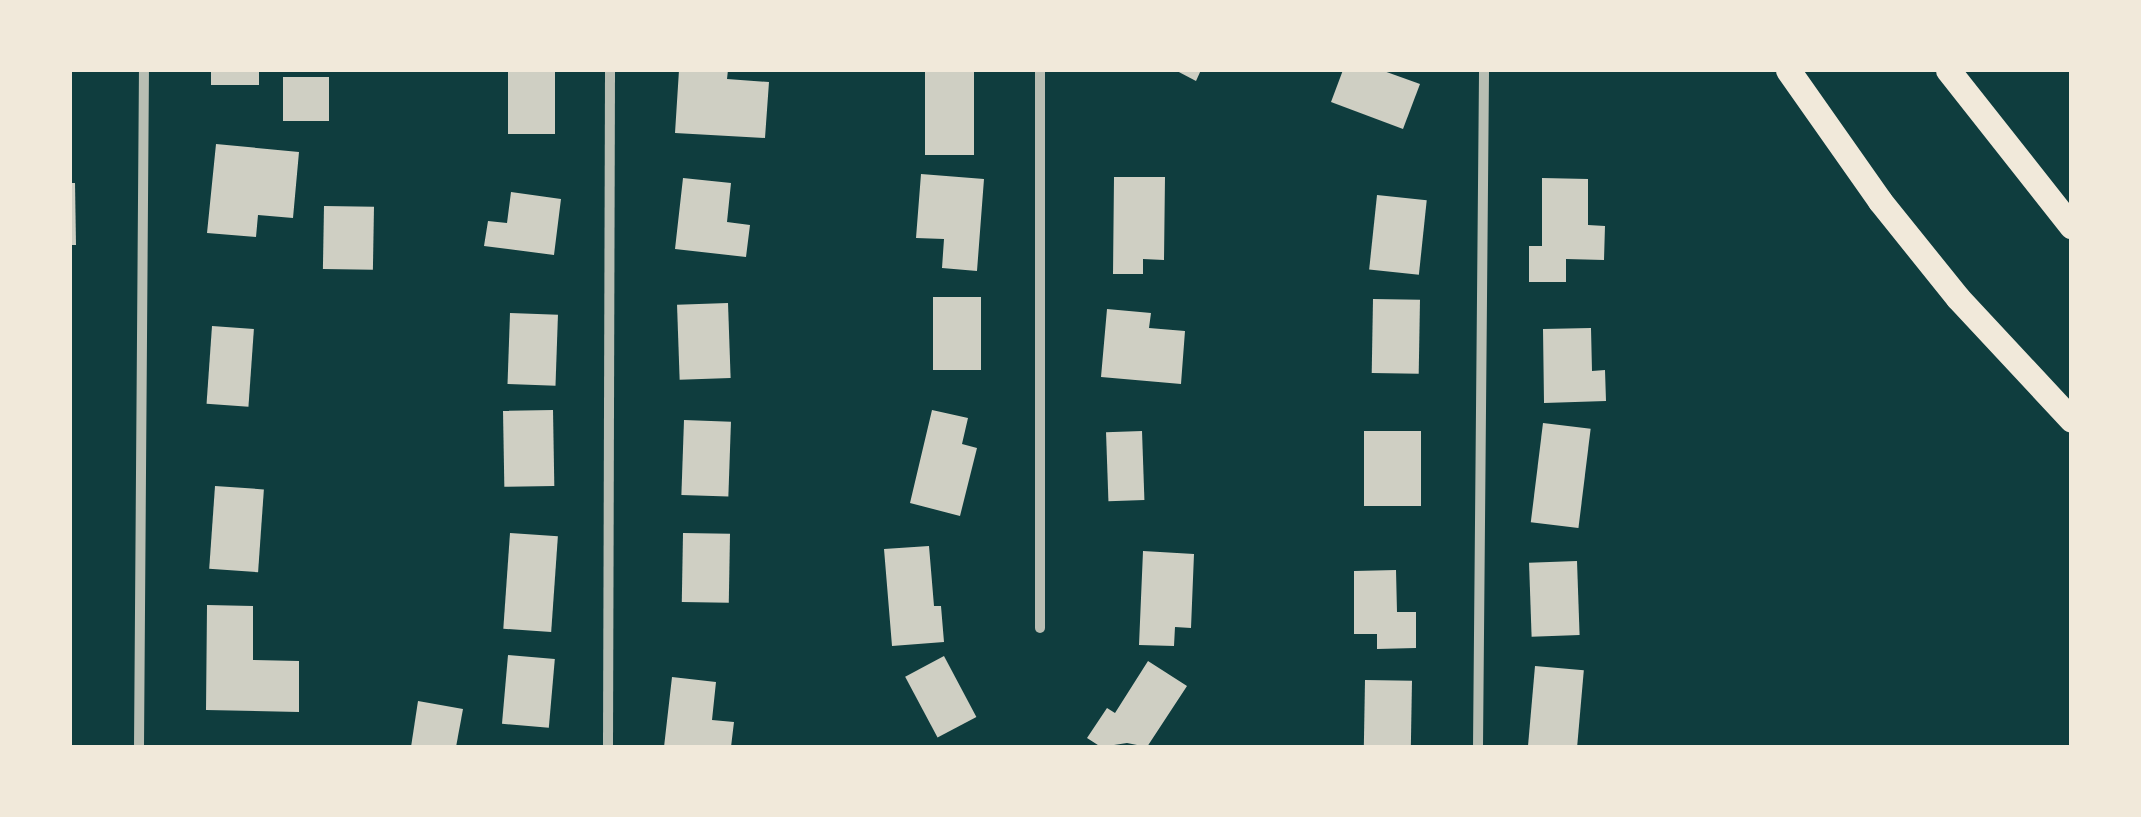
<!DOCTYPE html>
<html>
<head>
<meta charset="utf-8">
<style>
	body { margin:0 }
	#map { position:relative; width:2141px; height:817px; overflow:hidden; background:#0f3d3e; font-family:Overpass,sans-serif }
	div>[style] { position:absolute }
	.building>* { inset:0; background:#cfcfc3; transform-origin:0 0 }
	.minor>* { height:10px; margin:-5px; padding:0 5px; transform-origin:5px; border-radius:5px; background:#b8beb3 }
	.trunk>* { height:25px; margin:-12.5px; padding:0 12.5px; transform-origin:12.5px; border-radius:12.5px; background:#f1e9da }
	span { translate:-50% -50%; white-space:nowrap; text-align:center; line-height:1.15; -webkit-text-stroke:8px #f1e9da; paint-order:stroke }
	.frame { position:absolute; inset:0; border:72px solid #f1e9da; pointer-events:none }
</style>
</head>
<body>
<div id="map">
	<div class="building">
		<i style="left:211px;top:70px;width:48px;height:15px"></i>
		<i style="left:508px;top:70px;width:47px;height:64px"></i>
		<i style="clip-path:polygon(679px 70px,728px 70px,727px 79px,769px 82px,765px 138px,675px 133px)"></i>
		<i style="left:925px;top:70px;width:49px;height:85px"></i>
		<i style="clip-path:polygon(1175px 70px,1201px 70px,1196px 81px)"></i>
		<i style="clip-path:polygon(1343px 70px,1381px 70px,1420px 84px,1403px 129px,1331px 102px)"></i>
		<i style="left:283px;top:77px;width:46px;height:44px"></i>
		<i style="clip-path:polygon(216px 144px,299px 152px,293px 218px,258px 215px,256px 237px,207px 233px)"></i>
		<i style="clip-path:polygon(921px 174px,984px 179px,977px 271px,942px 268px,944px 239px,916px 238px)"></i>
		<i style="clip-path:polygon(1114px 177px,1165px 177px,1164px 260px,1143px 259px,1143px 274px,1113px 274px)"></i>
		<i style="clip-path:polygon(683px 178px,731px 183px,727px 222px,750px 225px,746px 257px,675px 249px)"></i>
		<i style="clip-path:polygon(1542px 178px,1588px 179px,1588px 225px,1605px 226px,1604px 260px,1566px 259px,1566px 282px,1529px 282px,1529px 246px,1542px 246px)"></i>
		<i style="clip-path:polygon(70px 183px,75px 183px,76px 245px,70px 245px)"></i>
		<i style="clip-path:polygon(511px 192px,561px 199px,554px 255px,484px 246px,488px 221px,507px 223px)"></i>
		<i style="left:1377px;top:195px;width:50px;height:75px;rotate:6deg"></i>
		<i style="left:324px;top:206px;width:50px;height:63px;rotate:1deg"></i>
		<i style="left:933px;top:297px;width:48px;height:73px"></i>
		<i style="left:1373px;top:299px;width:47px;height:74px;rotate:1deg"></i>
		<i style="left:728px;top:303px;width:75px;height:51px;rotate:88deg"></i>
		<i style="clip-path:polygon(1107px 309px,1151px 313px,1149px 328px,1185px 331px,1181px 384px,1101px 377px)"></i>
		<i style="left:510px;top:313px;width:48px;height:71px;rotate:2deg"></i>
		<i style="left:212px;top:326px;width:42px;height:78px;rotate:4deg"></i>
		<i style="clip-path:polygon(1591px 328px,1592px 371px,1605px 370px,1606px 401px,1544px 403px,1543px 329px)"></i>
		<i style="left:553px;top:410px;width:76px;height:50px;rotate:89deg"></i>
		<i style="clip-path:polygon(932px 410px,968px 418px,962px 444px,977px 448px,960px 516px,910px 503px)"></i>
		<i style="left:684px;top:420px;width:47px;height:75px;rotate:2deg"></i>
		<i style="left:1543px;top:423px;width:48px;height:100px;rotate:7deg"></i>
		<i style="left:1142px;top:431px;width:69px;height:36px;rotate:88deg"></i>
		<i style="left:1364px;top:431px;width:57px;height:75px"></i>
		<i style="left:215px;top:486px;width:49px;height:83px;rotate:4deg"></i>
		<i style="left:510px;top:533px;width:48px;height:96px;rotate:4deg"></i>
		<i style="left:683px;top:533px;width:47px;height:69px;rotate:1deg"></i>
		<i style="clip-path:polygon(929px 546px,934px 606px,941px 606px,944px 642px,892px 646px,884px 549px)"></i>
		<i style="clip-path:polygon(1143px 551px,1194px 554px,1191px 628px,1175px 627px,1174px 646px,1139px 645px)"></i>
		<i style="left:1577px;top:561px;width:74px;height:48px;rotate:88deg"></i>
		<i style="clip-path:polygon(1396px 570px,1397px 612px,1416px 612px,1416px 648px,1377px 649px,1377px 634px,1354px 634px,1354px 571px)"></i>
		<i style="clip-path:polygon(207px 605px,253px 606px,253px 660px,299px 661px,299px 712px,206px 710px)"></i>
		<i style="left:508px;top:655px;width:47px;height:69px;rotate:5deg"></i>
		<i style="left:944px;top:656px;width:69px;height:44px;rotate:62deg"></i>
		<i style="clip-path:polygon(1148px 661px,1187px 686px,1147px 747px,1127px 743px,1101px 747px,1087px 738px,1107px 708px,1115px 713px)"></i>
		<i style="left:1535px;top:666px;width:49px;height:81px;rotate:5deg"></i>
		<i style="clip-path:polygon(672px 677px,716px 682px,712px 720px,734px 722px,731px 747px,664px 747px)"></i>
		<i style="left:1365px;top:680px;width:47px;height:67px;rotate:1deg"></i>
		<i style="clip-path:polygon(418px 701px,463px 709px,456px 747px,411px 747px)"></i>
	</div>
	<div class="minor">
		<i style="left:1040px;top:70px;width:558px;rotate:90deg"></i>
		<i style="left:139px;top:747px;width:677px;rotate:-89.58deg"></i>
		<i style="left:608px;top:747px;width:677px;rotate:-89.83deg"></i>
		<i style="left:1478px;top:747px;width:677px;rotate:-89.49deg"></i>
	</div>
	<div class="trunk">
		<i style="left:1788px;top:70px;width:160px;rotate:54.9deg"></i>
		<i style="left:1880px;top:201px;width:124px;rotate:51.2deg"></i>
		<i style="left:1958px;top:298px;width:166px;rotate:47deg"></i>
		<i style="left:1948px;top:70px;width:199px;rotate:51.7deg"></i>
	</div>
	<div class="frame"></div>
</div>
</body>
</html>
